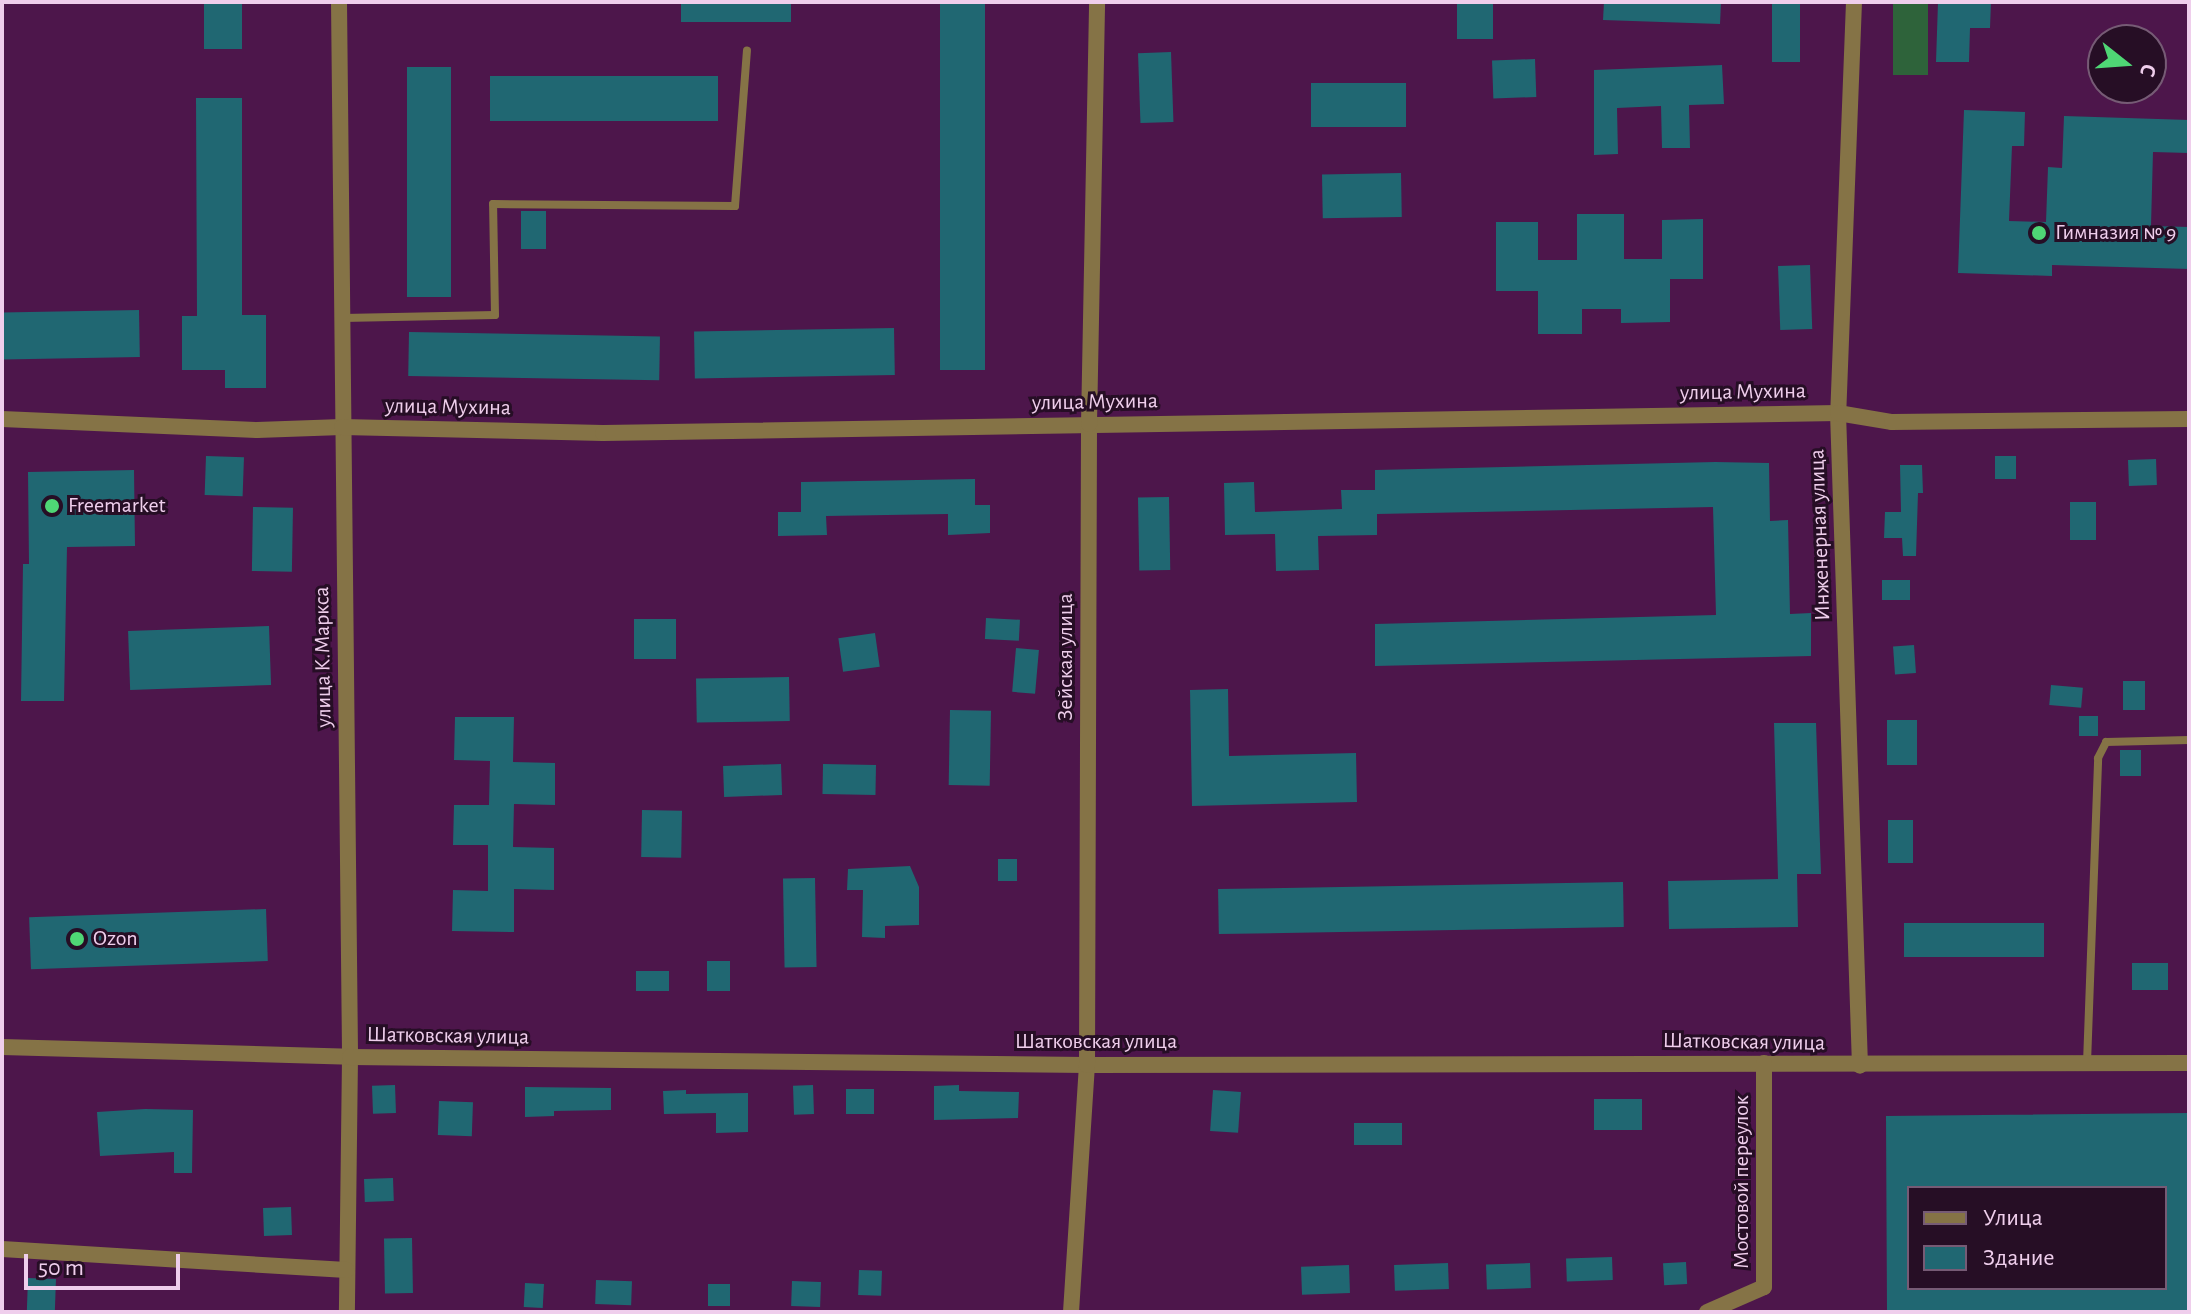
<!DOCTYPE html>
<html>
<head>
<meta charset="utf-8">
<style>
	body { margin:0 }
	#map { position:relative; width:2191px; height:1314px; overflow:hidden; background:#4d164b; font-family:"Alegreya Sans",sans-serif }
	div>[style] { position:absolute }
	.forest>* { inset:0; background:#2e633a; transform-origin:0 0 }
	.building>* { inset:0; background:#206772; transform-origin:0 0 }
	.service>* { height:8px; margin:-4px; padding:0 4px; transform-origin:4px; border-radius:4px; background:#857346 }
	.minor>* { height:16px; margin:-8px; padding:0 8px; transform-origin:8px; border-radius:8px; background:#857346 }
	.dots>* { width:22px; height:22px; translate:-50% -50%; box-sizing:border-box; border:4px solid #260e25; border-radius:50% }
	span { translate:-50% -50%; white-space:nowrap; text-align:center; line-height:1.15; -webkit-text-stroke:6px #260e25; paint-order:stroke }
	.poi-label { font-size:22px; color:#efceec }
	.left { translate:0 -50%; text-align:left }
	.street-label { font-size:22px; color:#efceec }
	.frame { position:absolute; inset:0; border:4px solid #efceec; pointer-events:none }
	.legend { position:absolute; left:1907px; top:1186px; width:260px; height:104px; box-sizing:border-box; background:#260e25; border:2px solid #765b75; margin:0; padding:10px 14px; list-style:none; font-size:24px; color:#efceec }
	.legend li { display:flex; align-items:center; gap:16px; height:40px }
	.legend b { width:40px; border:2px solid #765b75 }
	.north { position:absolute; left:2087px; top:24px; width:80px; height:80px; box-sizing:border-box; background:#260e25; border:2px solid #765b75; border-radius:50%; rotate:107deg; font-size:22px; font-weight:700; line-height:32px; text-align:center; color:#efceec }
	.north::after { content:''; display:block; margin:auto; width:28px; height:36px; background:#4fd675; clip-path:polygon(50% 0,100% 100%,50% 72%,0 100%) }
	.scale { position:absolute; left:24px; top:1254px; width:156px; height:36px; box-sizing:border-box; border:4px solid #efceec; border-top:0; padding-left:10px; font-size:24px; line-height:28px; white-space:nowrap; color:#efceec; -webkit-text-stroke:6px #260e25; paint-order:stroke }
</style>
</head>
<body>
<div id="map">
	<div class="forest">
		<i style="left:1893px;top:2px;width:35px;height:73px"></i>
	</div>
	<div class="building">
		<i style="left:204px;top:2px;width:38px;height:47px"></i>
		<i style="left:681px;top:2px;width:110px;height:20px"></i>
		<i style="left:940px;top:2px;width:45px;height:368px"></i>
		<i style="left:1457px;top:2px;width:36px;height:37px"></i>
		<i style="clip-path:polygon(1604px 2px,1721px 2px,1720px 24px,1603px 20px)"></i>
		<i style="left:1772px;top:2px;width:28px;height:60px"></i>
		<i style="clip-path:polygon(1938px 2px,1991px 2px,1990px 28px,1970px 28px,1969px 62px,1936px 62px)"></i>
		<i style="left:1171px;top:52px;width:70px;height:33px;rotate:88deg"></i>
		<i style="left:1535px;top:59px;width:38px;height:43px;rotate:88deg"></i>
		<i style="clip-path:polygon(1722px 65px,1724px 104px,1689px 105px,1690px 148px,1662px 148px,1661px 106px,1617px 108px,1618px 154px,1594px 155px,1594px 70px)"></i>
		<i style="left:451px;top:67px;width:230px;height:44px;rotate:90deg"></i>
		<i style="left:490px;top:76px;width:228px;height:45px"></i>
		<i style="left:1406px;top:83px;width:44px;height:95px;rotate:90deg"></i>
		<i style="clip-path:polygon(196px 98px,242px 98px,242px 315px,266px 315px,266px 388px,225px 388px,225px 370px,182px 370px,182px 316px,197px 316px)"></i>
		<i style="clip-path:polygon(1964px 110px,2025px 112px,2024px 146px,2012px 146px,2009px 221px,2046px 222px,2048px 167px,2062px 168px,2064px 116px,2189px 120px,2189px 153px,2153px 152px,2151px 226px,2189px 227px,2189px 269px,2052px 265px,2052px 276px,1958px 273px)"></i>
		<i style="left:1401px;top:173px;width:44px;height:79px;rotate:89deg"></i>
		<i style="left:521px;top:211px;width:25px;height:38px"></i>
		<i style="clip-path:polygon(1577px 214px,1624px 214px,1624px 259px,1662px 259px,1662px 220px,1703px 219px,1703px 279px,1670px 279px,1670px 322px,1621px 323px,1621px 309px,1582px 309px,1582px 334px,1538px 334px,1538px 291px,1496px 291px,1496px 222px,1538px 222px,1538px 260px,1577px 260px)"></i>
		<i style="left:1810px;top:265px;width:64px;height:32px;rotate:88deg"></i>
		<i style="left:139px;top:310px;width:47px;height:137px;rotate:89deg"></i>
		<i style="left:894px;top:328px;width:47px;height:200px;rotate:89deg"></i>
		<i style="left:409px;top:332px;width:251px;height:44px;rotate:1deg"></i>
		<i style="left:206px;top:456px;width:38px;height:39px;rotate:2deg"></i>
		<i style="left:1995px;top:456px;width:21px;height:23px"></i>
		<i style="left:2156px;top:459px;width:26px;height:28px;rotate:88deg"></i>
		<i style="clip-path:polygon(1715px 462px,1769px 463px,1770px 521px,1788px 520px,1790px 614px,1811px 613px,1811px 656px,1375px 666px,1375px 624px,1716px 615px,1713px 507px,1377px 514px,1377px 535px,1318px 536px,1319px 570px,1276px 571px,1275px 534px,1225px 535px,1224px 483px,1254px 482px,1255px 512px,1342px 509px,1341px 490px,1375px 490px,1375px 470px)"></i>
		<i style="clip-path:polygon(1900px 465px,1922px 465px,1923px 493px,1918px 493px,1916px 556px,1903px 556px,1902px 538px,1884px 538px,1885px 512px,1901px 512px)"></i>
		<i style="clip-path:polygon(134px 470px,135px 546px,67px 547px,64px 701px,21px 701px,23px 564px,29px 564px,28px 472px)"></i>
		<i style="clip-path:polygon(975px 479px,975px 505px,990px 505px,990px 533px,948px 535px,948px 514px,826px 516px,827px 535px,778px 536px,778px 512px,801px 512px,801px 482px)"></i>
		<i style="left:1169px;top:497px;width:73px;height:31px;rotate:89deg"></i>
		<i style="left:2096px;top:502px;width:38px;height:26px;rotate:90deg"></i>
		<i style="left:253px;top:507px;width:40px;height:64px;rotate:1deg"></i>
		<i style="left:1910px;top:580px;width:20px;height:28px;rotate:90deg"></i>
		<i style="left:986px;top:618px;width:34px;height:21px;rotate:3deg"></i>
		<i style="left:634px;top:619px;width:42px;height:40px"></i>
		<i style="left:269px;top:626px;width:59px;height:141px;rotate:88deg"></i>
		<i style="left:875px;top:633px;width:34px;height:37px;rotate:82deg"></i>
		<i style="left:1914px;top:645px;width:28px;height:21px;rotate:86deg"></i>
		<i style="left:1016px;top:648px;width:23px;height:44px;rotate:5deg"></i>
		<i style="left:789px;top:677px;width:44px;height:93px;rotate:89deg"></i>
		<i style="left:2123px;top:681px;width:22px;height:29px"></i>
		<i style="left:2051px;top:685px;width:32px;height:20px;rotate:5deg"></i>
		<i style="clip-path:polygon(1228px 689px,1229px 756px,1356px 753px,1357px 802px,1192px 806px,1190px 690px)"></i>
		<i style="left:950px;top:710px;width:41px;height:75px;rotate:1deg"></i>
		<i style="left:2079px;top:716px;width:19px;height:20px"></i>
		<i style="clip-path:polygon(455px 717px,514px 717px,513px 762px,555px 763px,555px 805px,514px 804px,513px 847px,554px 848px,554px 890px,514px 889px,514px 932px,452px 931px,453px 890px,488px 891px,488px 845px,453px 845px,454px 805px,489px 805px,490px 761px,454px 760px)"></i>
		<i style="left:1887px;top:720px;width:30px;height:45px"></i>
		<i style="clip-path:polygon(1774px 723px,1816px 723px,1821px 874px,1797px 874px,1798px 927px,1669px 929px,1668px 881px,1778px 879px)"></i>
		<i style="left:2120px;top:750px;width:21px;height:26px"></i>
		<i style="left:781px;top:764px;width:31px;height:58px;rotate:88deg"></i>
		<i style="left:823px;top:764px;width:53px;height:30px;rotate:1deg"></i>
		<i style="left:642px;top:810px;width:40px;height:47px;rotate:1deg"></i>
		<i style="left:1888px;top:820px;width:25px;height:43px"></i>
		<i style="left:998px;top:859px;width:19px;height:22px"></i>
		<i style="clip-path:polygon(910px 866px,919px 887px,919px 925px,885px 926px,885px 938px,862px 937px,863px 890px,847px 890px,848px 869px)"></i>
		<i style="left:815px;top:878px;width:89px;height:32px;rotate:89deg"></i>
		<i style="left:1623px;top:882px;width:45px;height:405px;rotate:89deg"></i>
		<i style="left:266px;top:909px;width:52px;height:237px;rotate:88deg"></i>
		<i style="left:2044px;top:923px;width:34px;height:140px;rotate:90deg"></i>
		<i style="left:707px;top:961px;width:23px;height:30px"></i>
		<i style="left:2132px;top:963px;width:36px;height:27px"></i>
		<i style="left:669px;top:971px;width:20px;height:33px;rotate:90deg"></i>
		<i style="left:395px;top:1085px;width:28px;height:23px;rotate:88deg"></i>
		<i style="left:813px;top:1085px;width:29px;height:20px;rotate:88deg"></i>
		<i style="clip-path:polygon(959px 1085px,959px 1091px,1019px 1092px,1018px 1118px,934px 1120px,934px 1086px)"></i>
		<i style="clip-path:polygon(525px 1087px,611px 1088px,611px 1110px,554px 1111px,554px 1116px,525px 1117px)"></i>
		<i style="left:846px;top:1089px;width:28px;height:25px"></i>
		<i style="clip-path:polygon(686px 1090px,686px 1094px,748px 1093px,748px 1132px,716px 1133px,716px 1113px,664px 1114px,663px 1091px)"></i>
		<i style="left:1213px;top:1090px;width:28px;height:41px;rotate:4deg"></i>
		<i style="left:1594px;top:1099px;width:48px;height:31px"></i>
		<i style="left:439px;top:1101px;width:34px;height:34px;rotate:2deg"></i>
		<i style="clip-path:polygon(145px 1109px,193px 1110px,192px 1173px,174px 1173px,174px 1152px,100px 1156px,97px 1112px)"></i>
		<i style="clip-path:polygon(evenodd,2189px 1113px,2189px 1312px,1887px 1312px,1886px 1116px,2189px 1113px,1909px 1188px,2165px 1188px,2165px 1288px,1909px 1288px,1909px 1188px)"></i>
		<i style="left:1354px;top:1123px;width:48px;height:22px"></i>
		<i style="left:393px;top:1178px;width:23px;height:29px;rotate:88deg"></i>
		<i style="left:291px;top:1207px;width:28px;height:28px;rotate:88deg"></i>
		<i style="left:412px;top:1238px;width:55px;height:28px;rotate:89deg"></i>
		<i style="left:1612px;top:1257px;width:23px;height:46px;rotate:88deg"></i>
		<i style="left:1686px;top:1262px;width:22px;height:23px;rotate:87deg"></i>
		<i style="left:1448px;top:1263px;width:26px;height:54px;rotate:88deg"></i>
		<i style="left:1530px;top:1263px;width:25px;height:44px;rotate:88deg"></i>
		<i style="left:1349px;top:1265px;width:28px;height:48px;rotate:88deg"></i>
		<i style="left:859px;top:1270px;width:23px;height:25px;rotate:2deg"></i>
		<i style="left:28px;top:1278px;width:28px;height:34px;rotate:2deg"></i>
		<i style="left:596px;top:1280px;width:36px;height:24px;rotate:2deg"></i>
		<i style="left:792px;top:1281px;width:29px;height:25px;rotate:2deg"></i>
		<i style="left:525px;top:1283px;width:19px;height:24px;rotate:3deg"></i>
		<i style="left:708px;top:1284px;width:22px;height:22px"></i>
	</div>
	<div class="service">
		<i style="left:343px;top:318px;width:152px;rotate:-1.1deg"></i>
		<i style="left:495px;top:315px;width:111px;rotate:-91deg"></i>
		<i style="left:493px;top:204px;width:242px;rotate:0.5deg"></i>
		<i style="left:735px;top:206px;width:156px;rotate:-85.6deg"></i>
		<i style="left:2087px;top:1063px;width:305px;rotate:-87.9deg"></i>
		<i style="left:2098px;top:758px;width:18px;rotate:-63deg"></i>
		<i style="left:2106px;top:742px;width:83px;rotate:-1.4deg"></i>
	</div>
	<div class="minor">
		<i style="left:339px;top:2px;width:1055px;rotate:89.4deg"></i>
		<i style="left:350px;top:1057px;width:255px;rotate:90.7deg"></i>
		<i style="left:1854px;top:2px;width:411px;rotate:92.2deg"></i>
		<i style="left:1838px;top:413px;width:653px;rotate:88.07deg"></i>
		<i style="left:2px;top:419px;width:255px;rotate:2.5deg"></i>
		<i style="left:257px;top:430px;width:85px;rotate:-2deg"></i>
		<i style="left:342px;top:427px;width:261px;rotate:1.3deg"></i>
		<i style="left:603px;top:433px;width:1235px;rotate:-0.93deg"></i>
		<i style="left:1838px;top:413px;width:55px;rotate:9.5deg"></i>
		<i style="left:1892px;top:422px;width:297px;rotate:-0.6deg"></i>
		<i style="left:2px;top:1047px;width:348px;rotate:1.6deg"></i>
		<i style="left:350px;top:1057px;width:737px;rotate:0.62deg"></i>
		<i style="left:1087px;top:1065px;width:1102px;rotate:-0.1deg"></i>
		<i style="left:2px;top:1249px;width:345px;rotate:3.5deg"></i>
		<i style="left:1071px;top:1312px;width:248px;rotate:-86.3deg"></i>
		<i style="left:1087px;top:1065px;width:641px;rotate:-89.82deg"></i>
		<i style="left:1089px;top:424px;width:422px;rotate:-88.9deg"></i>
		<i style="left:1707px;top:1312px;width:62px;rotate:-23.7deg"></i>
		<i style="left:1764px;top:1287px;width:224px;rotate:-90deg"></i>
	</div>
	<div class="dots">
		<i style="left:2039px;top:233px;background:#4fd675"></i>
		<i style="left:52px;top:506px;background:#4fd675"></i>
		<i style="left:77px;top:939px;background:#4fd675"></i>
	</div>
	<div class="poi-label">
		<span class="left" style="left:2055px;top:233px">Гимназия № 9</span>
		<span class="left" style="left:68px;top:506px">Freemarket</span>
		<span class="left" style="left:93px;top:939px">Ozon</span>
	</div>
	<div class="street-label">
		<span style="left:1743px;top:392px;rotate:-1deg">улица Мухина</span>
		<span style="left:1095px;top:402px;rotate:-1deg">улица Мухина</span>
		<span style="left:448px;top:407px;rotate:1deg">улица Мухина</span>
		<span style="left:1820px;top:535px;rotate:-92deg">Инженерная улица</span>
		<span style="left:323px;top:657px;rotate:-91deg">улица К.Маркса</span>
		<span style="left:1066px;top:657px;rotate:-90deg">Зейская улица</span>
		<span style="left:448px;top:1036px;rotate:1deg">Шатковская улица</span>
		<span style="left:1096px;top:1042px">Шатковская улица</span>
		<span style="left:1744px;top:1042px;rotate:1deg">Шатковская улица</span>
		<span style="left:1742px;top:1182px;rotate:-90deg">Мостовой переулок</span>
	</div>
	<div class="frame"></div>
	<ul class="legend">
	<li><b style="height:10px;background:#857346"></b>Улица</li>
	<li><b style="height:22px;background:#206772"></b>Здание</li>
	</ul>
	<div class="north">С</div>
	<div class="scale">50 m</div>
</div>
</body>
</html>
